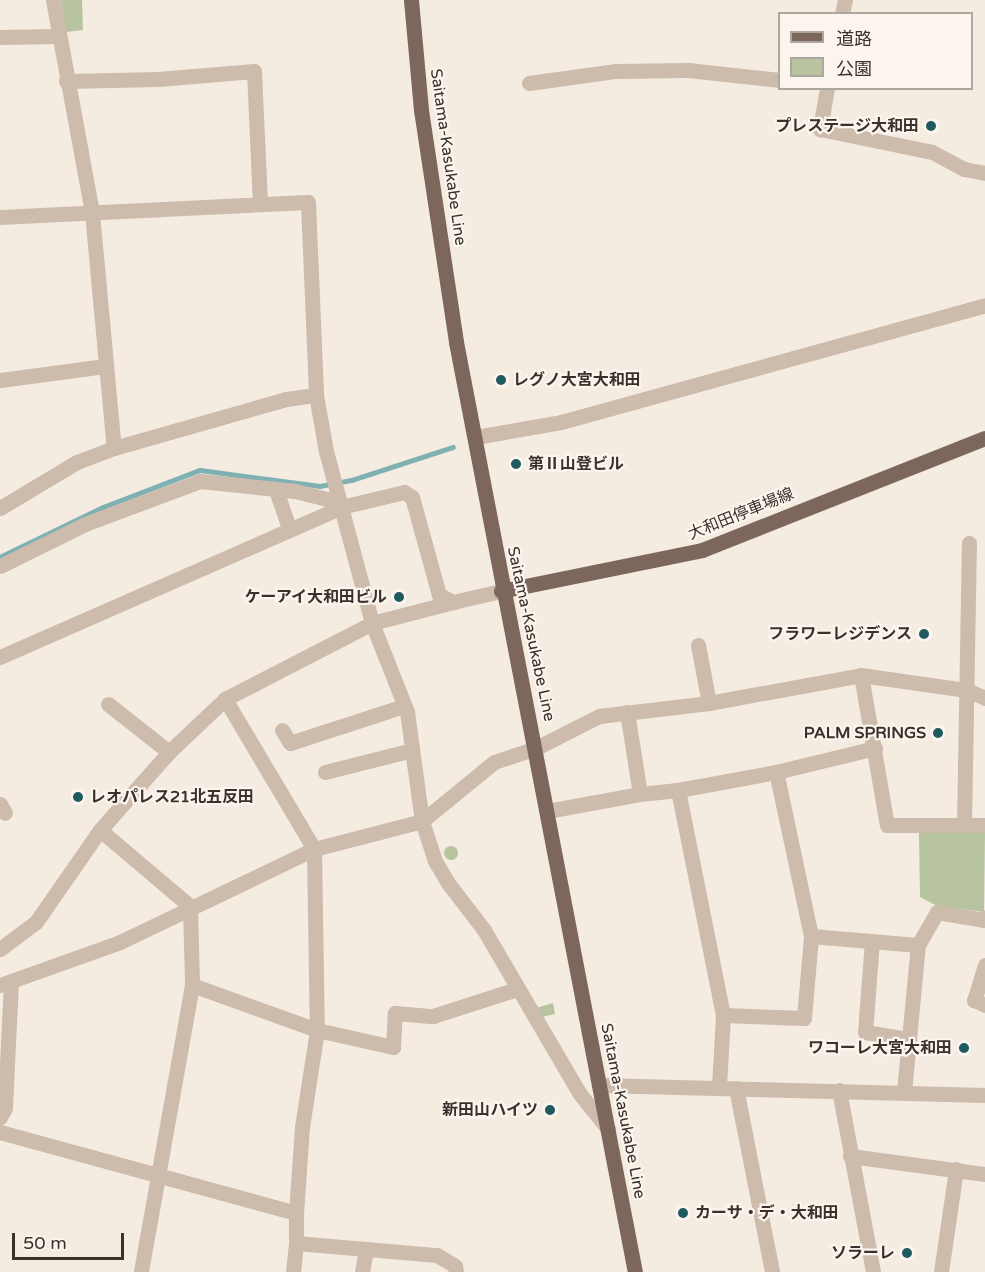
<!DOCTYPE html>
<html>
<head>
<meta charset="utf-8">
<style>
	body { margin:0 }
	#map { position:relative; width:985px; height:1272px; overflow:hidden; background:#f4ebe1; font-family:"Varela Round","Noto Sans JP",sans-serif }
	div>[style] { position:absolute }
	.green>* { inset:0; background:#b8c4a0 }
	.round { border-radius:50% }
	.stream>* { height:4.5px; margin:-2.25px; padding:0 2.25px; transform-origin:2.25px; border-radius:2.25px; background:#7fb0b2 }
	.minor>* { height:15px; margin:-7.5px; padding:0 7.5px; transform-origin:7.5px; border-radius:7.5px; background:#cdbbac }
	.major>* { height:15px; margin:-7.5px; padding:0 7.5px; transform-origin:7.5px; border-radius:7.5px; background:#7d675c }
	.dots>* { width:16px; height:16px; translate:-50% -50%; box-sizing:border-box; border:3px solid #fbf5ee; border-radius:50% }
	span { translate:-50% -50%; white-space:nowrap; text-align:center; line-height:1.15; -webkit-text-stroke:4.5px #fbf5ee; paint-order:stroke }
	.poi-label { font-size:16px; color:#3b302b; font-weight:700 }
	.right { translate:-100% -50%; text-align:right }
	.left { translate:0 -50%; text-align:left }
	.street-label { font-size:16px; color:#3b302b }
	.legend { position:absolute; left:778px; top:12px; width:195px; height:78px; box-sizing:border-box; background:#fbf5ee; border:2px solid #aea6a0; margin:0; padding:8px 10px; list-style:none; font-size:18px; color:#3b302b }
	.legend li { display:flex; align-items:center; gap:12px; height:30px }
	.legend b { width:30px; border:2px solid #aea6a0 }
	.scale { position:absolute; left:12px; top:1233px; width:112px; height:27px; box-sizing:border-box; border:3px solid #3b302b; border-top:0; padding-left:8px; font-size:18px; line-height:21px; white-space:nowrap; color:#3b302b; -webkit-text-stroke:4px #fbf5ee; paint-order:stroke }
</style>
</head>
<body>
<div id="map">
	<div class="green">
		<i style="clip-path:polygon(61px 0,82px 0,83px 30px,66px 32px)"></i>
		<i style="clip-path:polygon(919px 832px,985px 833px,984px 912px,937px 906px,920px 897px)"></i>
		<i class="round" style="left:444px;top:846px;width:14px;height:14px"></i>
		<i style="clip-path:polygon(553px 1003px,555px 1014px,542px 1017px,536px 1008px)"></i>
	</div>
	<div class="stream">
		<i style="left:0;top:557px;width:114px;rotate:-25.9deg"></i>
		<i style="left:103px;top:507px;width:104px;rotate:-20.9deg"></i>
		<i style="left:200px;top:470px;width:121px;rotate:7.6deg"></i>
		<i style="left:320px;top:486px;width:33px;rotate:-11deg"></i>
		<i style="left:352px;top:480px;width:106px;rotate:-18.1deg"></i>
	</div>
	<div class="minor">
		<i style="left:53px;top:0;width:217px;rotate:79.6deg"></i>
		<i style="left:92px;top:213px;width:236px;rotate:84.7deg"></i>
		<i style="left:114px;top:448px;width:179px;rotate:-15.9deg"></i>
		<i style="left:286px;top:399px;width:30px;rotate:-8deg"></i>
		<i style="left:842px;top:14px;width:14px;rotate:-78deg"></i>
		<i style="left:0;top:37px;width:58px;rotate:-1deg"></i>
		<i style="left:66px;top:81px;width:92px;rotate:-1.2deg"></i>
		<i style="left:158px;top:79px;width:96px;rotate:-4.8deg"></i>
		<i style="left:254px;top:71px;width:133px;rotate:87.4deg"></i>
		<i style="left:529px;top:83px;width:88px;rotate:-7.9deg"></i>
		<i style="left:616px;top:71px;width:72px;rotate:-0.8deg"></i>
		<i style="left:688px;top:70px;width:93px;rotate:6.2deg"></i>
		<i style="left:827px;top:88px;width:42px;rotate:99.7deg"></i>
		<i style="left:820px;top:129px;width:114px;rotate:11.6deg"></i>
		<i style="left:932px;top:152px;width:36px;rotate:28deg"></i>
		<i style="left:964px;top:169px;width:21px;rotate:11deg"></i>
		<i style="left:0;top:217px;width:308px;rotate:-2.8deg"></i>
		<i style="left:308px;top:202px;width:193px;rotate:87.6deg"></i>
		<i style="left:316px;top:395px;width:57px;rotate:79.9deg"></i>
		<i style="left:326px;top:451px;width:178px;rotate:75deg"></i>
		<i style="left:372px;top:623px;width:96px;rotate:68.5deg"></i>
		<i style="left:407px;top:712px;width:110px;rotate:82.2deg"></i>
		<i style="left:422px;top:821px;width:42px;rotate:72deg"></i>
		<i style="left:435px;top:861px;width:26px;rotate:59deg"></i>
		<i style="left:448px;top:883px;width:59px;rotate:52.5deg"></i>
		<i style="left:484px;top:930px;width:190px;rotate:59.7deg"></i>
		<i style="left:580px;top:1094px;width:45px;rotate:51.3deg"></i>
		<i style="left:0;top:380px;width:106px;rotate:-7.6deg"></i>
		<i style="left:476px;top:437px;width:86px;rotate:-10deg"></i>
		<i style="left:561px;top:422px;width:440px;rotate:-15.4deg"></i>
		<i style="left:276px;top:490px;width:40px;rotate:71.1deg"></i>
		<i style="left:0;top:508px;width:90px;rotate:-30.9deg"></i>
		<i style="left:77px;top:462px;width:40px;rotate:-21deg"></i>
		<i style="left:0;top:566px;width:95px;rotate:-26.3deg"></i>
		<i style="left:85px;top:524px;width:123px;rotate:-20.5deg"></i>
		<i style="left:200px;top:481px;width:96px;rotate:6deg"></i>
		<i style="left:295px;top:491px;width:33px;rotate:14deg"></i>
		<i style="left:327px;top:499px;width:16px;rotate:30deg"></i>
		<i style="left:698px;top:645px;width:59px;rotate:79.3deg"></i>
		<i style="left:0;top:657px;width:373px;rotate:-23.7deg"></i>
		<i style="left:341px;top:507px;width:65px;rotate:-13.4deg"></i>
		<i style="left:404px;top:492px;width:9px;rotate:32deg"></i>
		<i style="left:412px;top:497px;width:102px;rotate:74.6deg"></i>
		<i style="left:439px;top:595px;width:16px;rotate:27deg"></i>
		<i style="left:453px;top:602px;width:49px;rotate:-12.9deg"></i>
		<i style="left:861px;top:675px;width:152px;rotate:80.2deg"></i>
		<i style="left:887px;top:825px;width:77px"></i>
		<i style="left:964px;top:825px;width:282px;rotate:-89deg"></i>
		<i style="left:225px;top:699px;width:174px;rotate:59.3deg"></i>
		<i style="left:314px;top:849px;width:181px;rotate:89.1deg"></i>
		<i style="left:317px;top:1030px;width:98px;rotate:98.8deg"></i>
		<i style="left:302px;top:1127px;width:86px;rotate:94deg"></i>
		<i style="left:108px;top:704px;width:78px;rotate:38.2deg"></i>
		<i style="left:627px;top:712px;width:83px;rotate:81deg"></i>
		<i style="left:640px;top:794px;width:38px;rotate:-6deg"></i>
		<i style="left:678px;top:790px;width:229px;rotate:78.7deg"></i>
		<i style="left:723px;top:1015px;width:72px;rotate:93.2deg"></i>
		<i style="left:282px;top:730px;width:15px;rotate:58deg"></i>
		<i style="left:290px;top:743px;width:120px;rotate:-18deg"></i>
		<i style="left:325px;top:772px;width:90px;rotate:-14.2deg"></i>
		<i style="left:678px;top:790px;width:100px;rotate:-10.4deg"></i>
		<i style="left:0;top:804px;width:10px;rotate:61deg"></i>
		<i style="left:547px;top:811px;width:95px;rotate:-10.4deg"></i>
		<i style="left:964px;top:825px;width:21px"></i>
		<i style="left:100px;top:830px;width:118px;rotate:40.2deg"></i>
		<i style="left:190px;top:906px;width:79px;rotate:88.5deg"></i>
		<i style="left:192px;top:985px;width:291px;rotate:100.1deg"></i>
		<i style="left:811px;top:936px;width:107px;rotate:4.8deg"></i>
		<i style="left:872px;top:941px;width:91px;rotate:94.4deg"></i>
		<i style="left:865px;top:1032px;width:45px;rotate:9deg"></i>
		<i style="left:0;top:949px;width:45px;rotate:-36.9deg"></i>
		<i style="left:36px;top:922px;width:112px;rotate:-55.2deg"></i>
		<i style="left:100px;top:830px;width:104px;rotate:-48.5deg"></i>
		<i style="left:169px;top:752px;width:77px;rotate:-43.4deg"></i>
		<i style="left:225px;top:699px;width:165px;rotate:-27.3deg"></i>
		<i style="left:372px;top:623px;width:84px;rotate:-14.5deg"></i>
		<i style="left:985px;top:965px;width:37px;rotate:107deg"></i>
		<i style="left:974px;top:1000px;width:12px;rotate:24deg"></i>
		<i style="left:0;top:985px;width:127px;rotate:-19.7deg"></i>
		<i style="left:120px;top:942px;width:215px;rotate:-25.6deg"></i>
		<i style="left:314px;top:849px;width:112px;rotate:-14.5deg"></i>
		<i style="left:422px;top:821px;width:93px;rotate:-39.3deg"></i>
		<i style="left:494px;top:762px;width:44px;rotate:-18.4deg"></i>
		<i style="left:536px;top:748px;width:71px;rotate:-26.9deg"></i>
		<i style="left:599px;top:716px;width:111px;rotate:-6.7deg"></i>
		<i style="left:709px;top:703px;width:155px;rotate:-10.4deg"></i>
		<i style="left:861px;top:675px;width:107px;rotate:8.1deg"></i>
		<i style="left:967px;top:690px;width:20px;rotate:24deg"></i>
		<i style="left:192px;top:985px;width:133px;rotate:19.8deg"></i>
		<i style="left:317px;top:1030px;width:78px;rotate:12.6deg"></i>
		<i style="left:393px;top:1047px;width:34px;rotate:-87deg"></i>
		<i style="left:395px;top:1013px;width:38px;rotate:5deg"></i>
		<i style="left:433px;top:1016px;width:88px;rotate:-17.8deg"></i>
		<i style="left:723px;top:1015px;width:81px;rotate:2.1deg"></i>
		<i style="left:804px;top:1018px;width:82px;rotate:-85.1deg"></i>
		<i style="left:811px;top:936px;width:168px;rotate:-102deg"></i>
		<i style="left:776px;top:772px;width:102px;rotate:-13.6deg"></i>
		<i style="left:600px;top:1085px;width:385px;rotate:1.5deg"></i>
		<i style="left:736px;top:1088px;width:187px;rotate:78.9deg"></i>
		<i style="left:839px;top:1090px;width:185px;rotate:79.4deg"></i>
		<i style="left:904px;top:1092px;width:148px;rotate:-84.6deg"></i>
		<i style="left:918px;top:945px;width:38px;rotate:-60deg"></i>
		<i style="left:937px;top:912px;width:48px;rotate:9.7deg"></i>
		<i style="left:984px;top:920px;width:3px;rotate:-72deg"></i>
		<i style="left:0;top:1117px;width:10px;rotate:-61deg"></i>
		<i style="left:5px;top:1108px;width:127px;rotate:-87.3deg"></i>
		<i style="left:0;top:1132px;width:307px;rotate:15.3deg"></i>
		<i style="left:296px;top:1213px;width:30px;rotate:90deg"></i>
		<i style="left:296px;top:1243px;width:142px;rotate:4.9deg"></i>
		<i style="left:437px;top:1255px;width:21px;rotate:31deg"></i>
		<i style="left:455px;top:1266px;width:6px;rotate:81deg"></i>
		<i style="left:850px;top:1156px;width:136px;rotate:7.6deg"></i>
		<i style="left:293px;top:1272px;width:29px;rotate:-84deg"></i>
		<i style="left:362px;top:1272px;width:22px;rotate:-80deg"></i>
		<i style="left:941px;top:1272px;width:104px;rotate:-81.7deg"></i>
	</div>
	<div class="major">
		<i style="left:411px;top:0;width:110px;rotate:84.8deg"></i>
		<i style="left:421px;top:110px;width:235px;rotate:81.4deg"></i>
		<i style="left:456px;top:342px;width:947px;rotate:79.11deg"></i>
		<i style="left:501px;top:591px;width:205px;rotate:-11.5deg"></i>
		<i style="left:702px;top:550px;width:304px;rotate:-21.6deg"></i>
	</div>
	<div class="dots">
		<i style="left:931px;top:126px;background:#1f5a5e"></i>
		<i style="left:501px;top:380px;background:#1f5a5e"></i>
		<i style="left:516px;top:464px;background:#1f5a5e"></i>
		<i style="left:399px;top:597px;background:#1f5a5e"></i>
		<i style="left:924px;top:634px;background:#1f5a5e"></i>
		<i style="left:938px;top:733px;background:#1f5a5e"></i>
		<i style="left:78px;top:797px;background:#1f5a5e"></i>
		<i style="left:964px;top:1048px;background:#1f5a5e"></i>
		<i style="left:550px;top:1110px;background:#1f5a5e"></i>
		<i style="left:683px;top:1213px;background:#1f5a5e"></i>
		<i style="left:907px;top:1253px;background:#1f5a5e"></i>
	</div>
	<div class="poi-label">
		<span class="right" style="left:919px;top:126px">プレステージ大和田</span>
		<span class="left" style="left:513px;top:380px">レグノ大宮大和田</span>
		<span class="left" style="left:528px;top:464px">第Ⅱ山登ビル</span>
		<span class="right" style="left:387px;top:597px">ケーアイ大和田ビル</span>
		<span class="right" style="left:912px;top:634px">フラワーレジデンス</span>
		<span class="right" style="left:926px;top:733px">PALM SPRINGS</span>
		<span class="left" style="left:90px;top:797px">レオパレス21北五反田</span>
		<span class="right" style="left:952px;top:1048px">ワコーレ大宮大和田</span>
		<span class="right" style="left:538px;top:1110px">新田山ハイツ</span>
		<span class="left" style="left:695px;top:1213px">カーサ・デ・大和田</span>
		<span class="right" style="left:895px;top:1253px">ソラーレ</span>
	</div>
	<div class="street-label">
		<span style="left:448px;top:157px;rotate:82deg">Saitama-Kasukabe Line</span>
		<span style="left:741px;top:514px;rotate:-22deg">大和田停車場線</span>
		<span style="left:531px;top:634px;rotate:78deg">Saitama-Kasukabe Line</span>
		<span style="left:623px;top:1111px;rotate:79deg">Saitama-Kasukabe Line</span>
	</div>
	<ul class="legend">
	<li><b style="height:8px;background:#7d675c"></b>道路</li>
	<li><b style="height:16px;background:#b8c4a0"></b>公園</li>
	</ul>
	<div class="scale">50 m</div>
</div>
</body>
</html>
